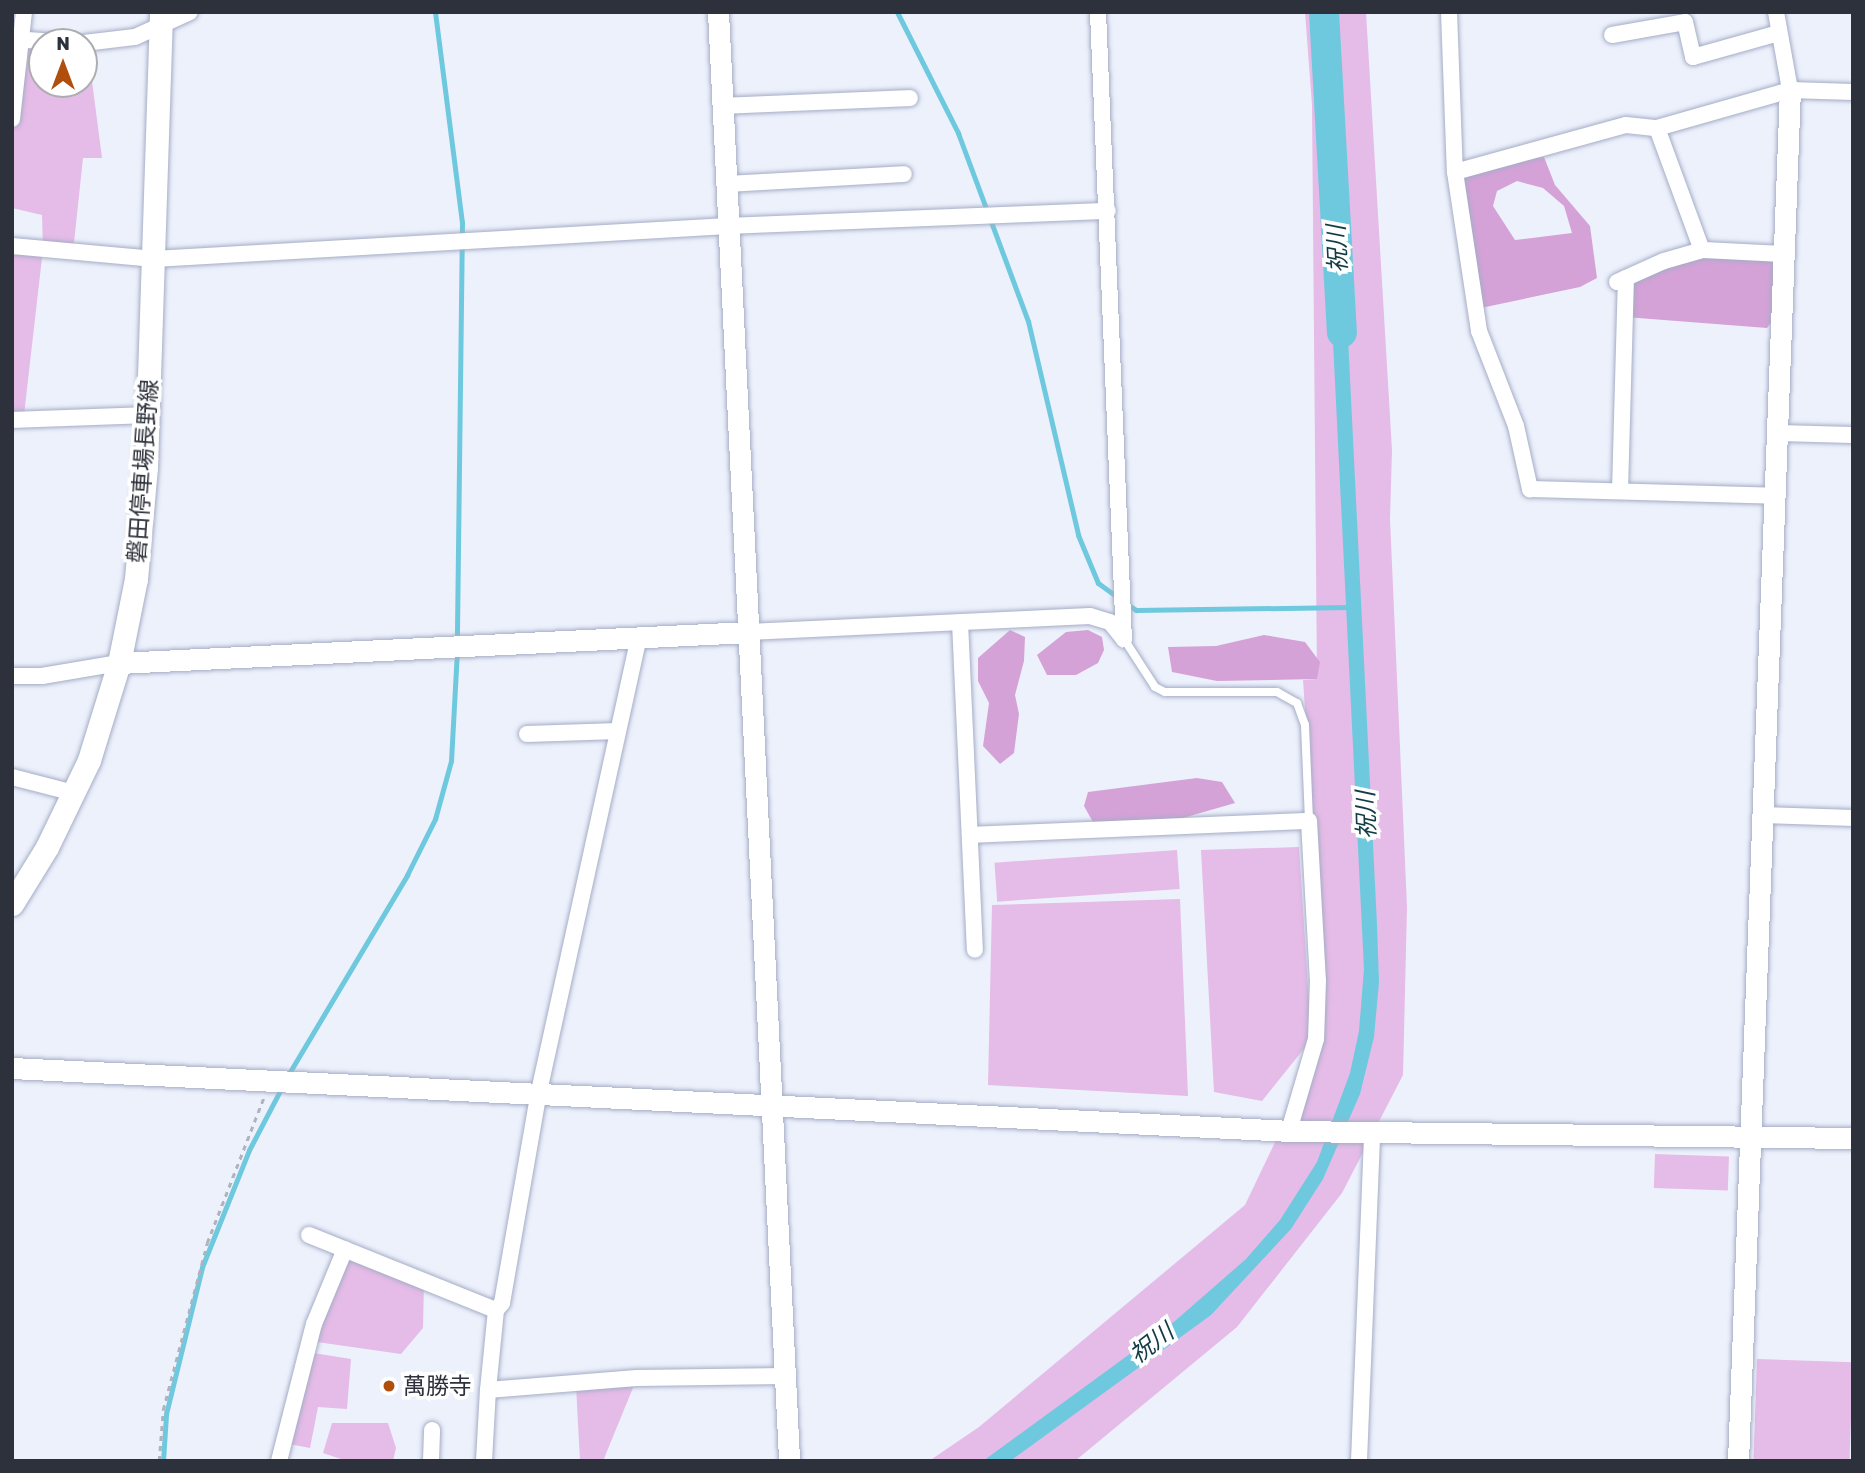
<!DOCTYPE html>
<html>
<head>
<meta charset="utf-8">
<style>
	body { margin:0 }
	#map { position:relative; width:1865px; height:1473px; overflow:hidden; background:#edf1fc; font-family:Rubik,"Noto Sans JP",sans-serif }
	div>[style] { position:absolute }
	.green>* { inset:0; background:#e5bbe7; transform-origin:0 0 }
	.forest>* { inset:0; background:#d4a2d7 }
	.water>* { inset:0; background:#6ec9de }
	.stream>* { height:5px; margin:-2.5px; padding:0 2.5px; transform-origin:2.5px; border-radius:2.5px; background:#6ec9de }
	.river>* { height:30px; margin:-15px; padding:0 15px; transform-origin:15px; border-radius:15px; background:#6ec9de }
	.path>* { height:2.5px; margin-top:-1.25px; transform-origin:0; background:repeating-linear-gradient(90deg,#afb3bd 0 5px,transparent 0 10px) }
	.roads { filter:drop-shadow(0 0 2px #a4adc6) drop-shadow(0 0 2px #a4adc6) }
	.service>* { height:8px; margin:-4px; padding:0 4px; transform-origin:4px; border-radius:4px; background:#fff }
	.minor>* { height:16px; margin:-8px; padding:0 8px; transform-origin:8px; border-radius:8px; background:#fff }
	.tertiary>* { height:21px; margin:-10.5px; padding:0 10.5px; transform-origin:10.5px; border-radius:10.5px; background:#fff }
	.secondary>* { height:23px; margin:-11.5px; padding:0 11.5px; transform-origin:11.5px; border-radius:11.5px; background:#fff }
	.dots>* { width:19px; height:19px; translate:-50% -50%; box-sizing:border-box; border:4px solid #fff; border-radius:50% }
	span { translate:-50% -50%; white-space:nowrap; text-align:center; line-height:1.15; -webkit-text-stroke:7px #fff; paint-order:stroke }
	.street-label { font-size:23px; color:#2d313b }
	.poi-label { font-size:23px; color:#2d313b }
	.left { translate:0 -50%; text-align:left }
	.water-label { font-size:24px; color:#113c45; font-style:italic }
	.frame { position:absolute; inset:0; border:14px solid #2d313b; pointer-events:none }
	.north { position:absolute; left:28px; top:28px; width:70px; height:70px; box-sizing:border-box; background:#fff; border:2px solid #abadb1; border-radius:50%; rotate:0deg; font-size:19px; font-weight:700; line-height:28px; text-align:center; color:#2d313b }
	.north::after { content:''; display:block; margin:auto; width:24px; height:32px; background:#b04e0e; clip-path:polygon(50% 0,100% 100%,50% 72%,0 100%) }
</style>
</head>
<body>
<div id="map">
	<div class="green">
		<i style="clip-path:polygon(1305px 12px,1366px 12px,1392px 450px,1390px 519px,1407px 907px,1403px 1075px,1342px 1193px,1237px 1327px,1075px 1461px,929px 1461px,979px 1427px,1245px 1205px,1309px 1071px,1311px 1040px,1262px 1101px,1214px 1092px,1201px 850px,1299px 847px,1311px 1032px,1320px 924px,1303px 680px,1317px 679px,1312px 105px)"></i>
		<i style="clip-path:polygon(21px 41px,42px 42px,42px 84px,84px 84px,87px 43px,102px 158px,83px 158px,73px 252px,43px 249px,24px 415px,12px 416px,12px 246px,43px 248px,42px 215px,12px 208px,12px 112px)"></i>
		<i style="left:1177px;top:850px;width:39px;height:183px;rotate:86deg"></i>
		<i style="clip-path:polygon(1180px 899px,1188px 1096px,988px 1085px,992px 905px)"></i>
		<i style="left:1655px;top:1154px;width:74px;height:34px;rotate:2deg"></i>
		<i style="clip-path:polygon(345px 1249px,424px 1281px,423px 1328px,401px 1354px,310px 1341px)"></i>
		<i style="clip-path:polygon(307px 1352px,351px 1359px,347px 1409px,318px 1407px,310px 1448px,284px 1443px)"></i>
		<i style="left:1757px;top:1359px;width:96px;height:102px;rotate:2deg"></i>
		<i style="clip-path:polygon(637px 1378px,603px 1461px,580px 1461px,576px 1385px)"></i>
		<i style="clip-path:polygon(332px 1423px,388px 1423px,396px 1448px,393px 1461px,347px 1461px,323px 1453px)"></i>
	</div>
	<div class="forest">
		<i style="clip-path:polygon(evenodd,1544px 157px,1555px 185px,1590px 226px,1597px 278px,1580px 287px,1476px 309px,1455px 172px,1544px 157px,1517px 181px,1543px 188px,1564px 206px,1572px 233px,1515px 240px,1493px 206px,1497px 191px,1517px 181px)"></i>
		<i style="clip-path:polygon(1776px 254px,1783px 307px,1767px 328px,1625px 317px,1626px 278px,1683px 255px)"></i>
		<i style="clip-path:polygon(1010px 630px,1025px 637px,1024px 661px,1015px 695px,1019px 714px,1014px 753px,1000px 764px,983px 746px,989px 703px,978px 681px,978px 658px)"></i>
		<i style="clip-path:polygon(1088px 630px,1102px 637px,1104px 650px,1098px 663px,1076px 675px,1047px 675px,1037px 655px,1066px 632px)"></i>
		<i style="clip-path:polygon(1264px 635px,1305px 642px,1320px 662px,1317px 679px,1217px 681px,1172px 672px,1168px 647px,1216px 646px)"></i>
		<i style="clip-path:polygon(1197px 778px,1222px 782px,1235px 803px,1183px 818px,1094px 824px,1084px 806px,1088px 792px)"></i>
	</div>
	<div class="water">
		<i style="clip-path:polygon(1330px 281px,1346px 297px,1377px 925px,1379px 982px,1374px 1037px,1360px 1094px,1323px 1179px,1291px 1229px,1211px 1315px,1010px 1461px,983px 1461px,1175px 1321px,1246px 1259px,1280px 1220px,1317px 1162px,1350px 1073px,1359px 1031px,1364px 969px)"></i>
	</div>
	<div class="stream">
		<i style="left:435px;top:12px;width:212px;rotate:82.7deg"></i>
		<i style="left:462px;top:222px;width:419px;rotate:90.7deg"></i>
		<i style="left:897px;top:12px;width:136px;rotate:63.2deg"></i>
		<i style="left:958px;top:133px;width:201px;rotate:69.6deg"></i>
		<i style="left:1028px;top:321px;width:220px;rotate:76.8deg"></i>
		<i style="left:1078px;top:535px;width:52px;rotate:67.4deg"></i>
		<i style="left:1098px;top:583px;width:26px;rotate:36deg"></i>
		<i style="left:1127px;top:604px;width:11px;rotate:34deg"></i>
		<i style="left:1136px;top:610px;width:214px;rotate:-0.8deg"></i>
		<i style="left:288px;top:1075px;width:233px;rotate:-59.2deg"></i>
		<i style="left:407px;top:875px;width:63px;rotate:-63.4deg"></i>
		<i style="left:435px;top:819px;width:60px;rotate:-74.6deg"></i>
		<i style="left:451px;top:761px;width:110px;rotate:-86.9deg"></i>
		<i style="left:163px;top:1461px;width:47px;rotate:-86.3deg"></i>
		<i style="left:166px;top:1414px;width:151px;rotate:-76.2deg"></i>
		<i style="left:202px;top:1267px;width:126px;rotate:-68.1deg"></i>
		<i style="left:249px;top:1150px;width:71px;rotate:-62.4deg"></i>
	</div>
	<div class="river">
		<i style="left:1324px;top:12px;width:321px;rotate:86.8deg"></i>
	</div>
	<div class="path">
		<i style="left:159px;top:1461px;width:51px;rotate:-85.5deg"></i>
		<i style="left:163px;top:1410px;width:173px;rotate:-75.2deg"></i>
		<i style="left:207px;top:1243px;width:155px;rotate:-68.7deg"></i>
	</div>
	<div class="roads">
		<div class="service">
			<i style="left:1124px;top:639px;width:57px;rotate:57.1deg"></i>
			<i style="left:1155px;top:687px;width:11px;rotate:27deg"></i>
			<i style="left:1165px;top:692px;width:112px"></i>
			<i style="left:1277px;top:692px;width:23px;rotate:29deg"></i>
			<i style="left:1297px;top:703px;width:23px;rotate:70deg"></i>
			<i style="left:1305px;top:725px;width:96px;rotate:87.6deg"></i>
		</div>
		<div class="minor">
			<i style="left:1098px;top:12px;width:628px;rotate:87.63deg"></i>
			<i style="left:1449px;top:12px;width:160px;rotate:87.9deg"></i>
			<i style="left:1455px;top:172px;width:161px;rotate:81.4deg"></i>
			<i style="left:1479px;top:331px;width:102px;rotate:68.7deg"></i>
			<i style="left:1516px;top:426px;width:65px;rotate:77.5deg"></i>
			<i style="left:1530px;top:489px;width:246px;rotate:1.6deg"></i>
			<i style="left:1776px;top:12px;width:79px;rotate:79.8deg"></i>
			<i style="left:1612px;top:35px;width:74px;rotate:-10.1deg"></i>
			<i style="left:1685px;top:22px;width:36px;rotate:77deg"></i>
			<i style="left:1693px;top:57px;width:89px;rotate:-15.6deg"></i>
			<i style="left:12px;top:39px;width:45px;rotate:3.8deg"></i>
			<i style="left:84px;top:43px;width:51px;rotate:-6.7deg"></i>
			<i style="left:135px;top:37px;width:60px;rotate:-24.4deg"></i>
			<i style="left:722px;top:106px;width:188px;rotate:-2.4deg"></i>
			<i style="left:12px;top:119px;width:108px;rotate:-83.6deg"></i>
			<i style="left:1657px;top:128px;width:130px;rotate:69.8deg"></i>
			<i style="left:1455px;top:172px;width:177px;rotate:-15.4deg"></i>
			<i style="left:1626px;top:125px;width:31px;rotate:6deg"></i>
			<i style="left:1657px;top:128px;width:138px;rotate:-15.9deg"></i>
			<i style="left:1790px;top:90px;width:63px;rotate:1.8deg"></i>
			<i style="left:726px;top:184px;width:178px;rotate:-3.2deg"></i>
			<i style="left:12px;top:246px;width:143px;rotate:5.2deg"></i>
			<i style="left:154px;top:259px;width:575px;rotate:-3.29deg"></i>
			<i style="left:728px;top:226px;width:380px;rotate:-2.3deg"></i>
			<i style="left:1617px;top:282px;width:51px;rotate:-24.1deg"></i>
			<i style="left:1664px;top:261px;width:40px;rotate:-16deg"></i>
			<i style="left:1702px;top:250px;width:83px;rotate:2.8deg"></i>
			<i style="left:12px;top:420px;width:136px;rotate:-2.1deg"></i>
			<i style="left:1778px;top:433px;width:75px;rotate:1.5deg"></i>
			<i style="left:1620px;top:491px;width:213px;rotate:-88.4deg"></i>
			<i style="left:960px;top:622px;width:328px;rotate:87.4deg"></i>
			<i style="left:748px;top:632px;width:342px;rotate:-2.7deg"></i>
			<i style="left:1090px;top:616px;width:21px;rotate:17deg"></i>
			<i style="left:1110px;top:622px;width:22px;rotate:51deg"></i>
			<i style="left:12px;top:676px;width:30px"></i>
			<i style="left:42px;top:676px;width:78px;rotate:-9.6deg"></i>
			<i style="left:527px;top:734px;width:91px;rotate:-1.9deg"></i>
			<i style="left:12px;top:777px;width:64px;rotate:14.5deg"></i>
			<i style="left:1763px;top:815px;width:90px;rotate:1.9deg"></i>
			<i style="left:970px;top:835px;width:339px;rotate:-2.4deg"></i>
			<i style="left:1309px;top:821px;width:159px;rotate:86.8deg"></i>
			<i style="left:1318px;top:980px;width:59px;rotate:91.9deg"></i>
			<i style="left:1316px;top:1039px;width:96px;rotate:106.4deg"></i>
			<i style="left:309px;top:1235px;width:201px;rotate:21.9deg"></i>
			<i style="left:488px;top:1390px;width:80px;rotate:-84.3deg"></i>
			<i style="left:496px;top:1310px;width:9px;rotate:-49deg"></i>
			<i style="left:502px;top:1303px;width:210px;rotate:-80.1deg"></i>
			<i style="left:538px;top:1096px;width:470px;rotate:-77.6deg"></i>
			<i style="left:279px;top:1461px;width:141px;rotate:-75.7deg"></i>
			<i style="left:314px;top:1324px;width:81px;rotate:-67.5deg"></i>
			<i style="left:431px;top:1461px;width:31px;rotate:-88deg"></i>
			<i style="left:484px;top:1461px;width:71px;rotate:-86.8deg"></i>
			<i style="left:488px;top:1390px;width:149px;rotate:-4.6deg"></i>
			<i style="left:637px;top:1378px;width:148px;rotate:-0.8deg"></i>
			<i style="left:1359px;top:1461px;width:328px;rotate:-87.7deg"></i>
		</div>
		<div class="tertiary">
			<i style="left:718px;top:12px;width:1451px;rotate:87.19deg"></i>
			<i style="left:119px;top:663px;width:630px;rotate:-2.82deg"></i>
			<i style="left:12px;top:1068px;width:1279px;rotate:2.82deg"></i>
			<i style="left:1289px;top:1131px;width:564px;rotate:0.71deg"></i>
			<i style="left:1738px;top:1461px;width:1372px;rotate:-87.83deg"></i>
		</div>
		<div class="secondary">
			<i style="left:12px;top:904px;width:67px;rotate:-58.4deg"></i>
			<i style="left:47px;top:847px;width:97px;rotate:-64.2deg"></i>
			<i style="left:89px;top:760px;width:102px;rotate:-72.8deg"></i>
			<i style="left:119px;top:663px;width:86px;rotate:-78.6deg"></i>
			<i style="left:136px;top:579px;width:112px;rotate:-84.9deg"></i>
			<i style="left:146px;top:467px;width:455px;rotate:-88.1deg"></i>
		</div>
	</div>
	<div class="dots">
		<i style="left:389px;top:1386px;background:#b04e0e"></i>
	</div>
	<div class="street-label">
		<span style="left:143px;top:471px;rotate:-86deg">磐田停車場長野線</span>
	</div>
	<div class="poi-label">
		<span class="left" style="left:403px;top:1386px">萬勝寺</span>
	</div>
	<div class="water-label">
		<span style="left:1338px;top:249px;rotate:-93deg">祝川</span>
		<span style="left:1367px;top:815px;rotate:-92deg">祝川</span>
		<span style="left:1152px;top:1344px;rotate:-37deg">祝川</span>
	</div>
	<div class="frame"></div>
	<div class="north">N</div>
</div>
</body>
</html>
